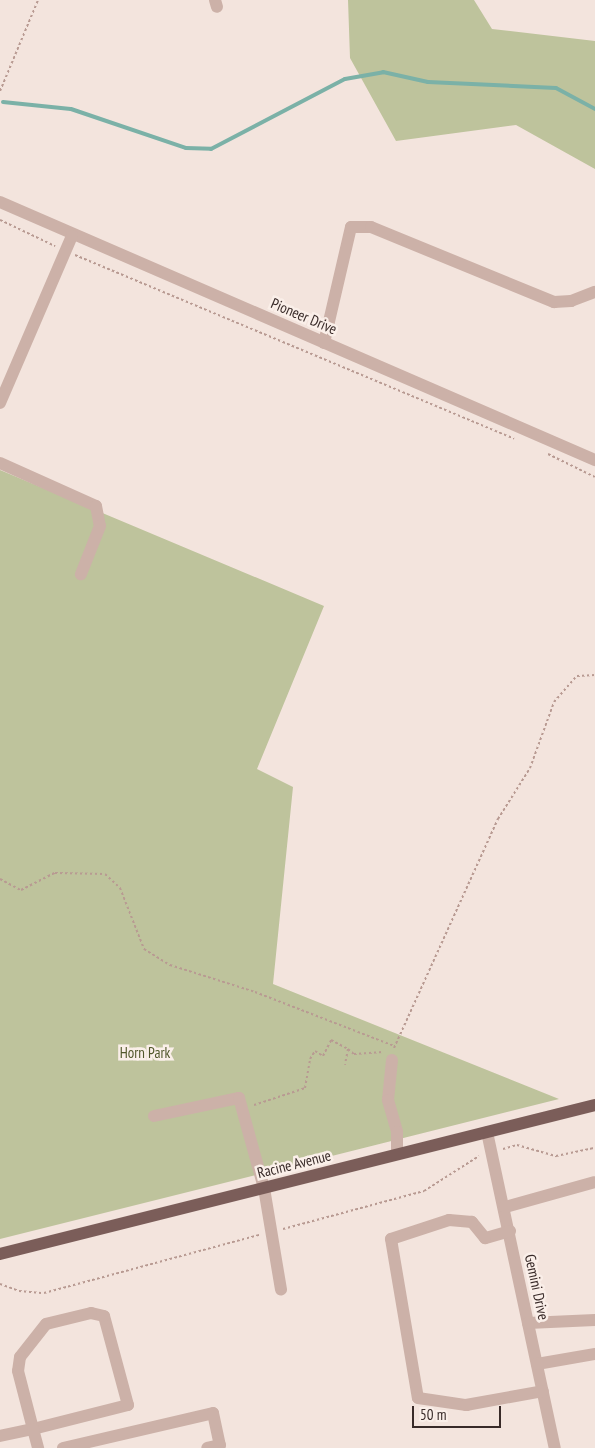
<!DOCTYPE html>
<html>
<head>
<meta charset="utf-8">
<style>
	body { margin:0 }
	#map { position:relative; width:595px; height:1448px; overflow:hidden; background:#f3e4dd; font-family:"PT Sans Narrow",sans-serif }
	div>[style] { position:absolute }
	.green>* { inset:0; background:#bec39c }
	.stream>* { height:4px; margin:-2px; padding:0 2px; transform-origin:2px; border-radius:2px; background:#7bb1a7 }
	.path>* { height:2px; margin-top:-1px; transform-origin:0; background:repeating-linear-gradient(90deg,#b89a92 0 2.5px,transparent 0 5px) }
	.minor>* { height:12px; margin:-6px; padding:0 6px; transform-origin:6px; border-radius:6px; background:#ccb1a8 }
	.major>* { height:12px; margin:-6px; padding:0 6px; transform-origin:6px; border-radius:6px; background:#7b5d59 }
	span { translate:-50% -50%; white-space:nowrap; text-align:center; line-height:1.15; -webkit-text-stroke:5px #faefe9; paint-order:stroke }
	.street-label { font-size:15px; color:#382a28 }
	.park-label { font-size:15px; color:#51572b }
	.scale { position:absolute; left:412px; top:1406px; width:89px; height:22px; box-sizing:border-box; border:2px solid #382a28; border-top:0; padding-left:6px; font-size:15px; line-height:18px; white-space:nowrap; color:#382a28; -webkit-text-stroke:4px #faefe9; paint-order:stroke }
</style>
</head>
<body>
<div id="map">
	<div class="green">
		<i style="clip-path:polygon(348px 0,474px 0,492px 29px,595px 41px,595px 169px,516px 125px,396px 141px,350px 58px)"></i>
		<i style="clip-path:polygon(0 470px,324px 606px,257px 769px,293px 787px,273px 984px,559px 1099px,0 1239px)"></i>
	</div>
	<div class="stream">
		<i style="left:3px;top:102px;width:68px;rotate:5.9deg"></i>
		<i style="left:71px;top:109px;width:121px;rotate:18.7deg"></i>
		<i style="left:186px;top:148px;width:25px;rotate:2deg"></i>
		<i style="left:211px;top:149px;width:151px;rotate:-27.6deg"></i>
		<i style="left:345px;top:79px;width:39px;rotate:-10deg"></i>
		<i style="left:383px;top:72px;width:46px;rotate:12.5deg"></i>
		<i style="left:428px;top:82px;width:128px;rotate:2.7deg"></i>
		<i style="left:556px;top:88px;width:44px;rotate:28.3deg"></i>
	</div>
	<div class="path">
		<i style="left:0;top:91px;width:99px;rotate:-67.3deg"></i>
		<i style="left:0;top:220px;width:61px;rotate:25.3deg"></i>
		<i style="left:75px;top:255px;width:476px;rotate:22.7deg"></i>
		<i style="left:548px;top:454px;width:52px;rotate:26.1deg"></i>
		<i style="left:0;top:879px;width:24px;rotate:28deg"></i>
		<i style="left:21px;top:890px;width:38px;rotate:-27deg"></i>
		<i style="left:55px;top:873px;width:50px;rotate:1.1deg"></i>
		<i style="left:105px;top:874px;width:21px;rotate:43deg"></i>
		<i style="left:120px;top:888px;width:66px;rotate:68.5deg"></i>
		<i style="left:144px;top:949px;width:31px;rotate:32deg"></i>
		<i style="left:170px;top:965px;width:89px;rotate:17.6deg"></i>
		<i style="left:255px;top:992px;width:149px;rotate:21.2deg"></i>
		<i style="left:394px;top:1048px;width:252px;rotate:-65.6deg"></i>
		<i style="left:498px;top:819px;width:60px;rotate:-57.9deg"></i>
		<i style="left:530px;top:768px;width:70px;rotate:-70deg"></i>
		<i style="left:554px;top:702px;width:35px;rotate:-49deg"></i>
		<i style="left:577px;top:676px;width:18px;rotate:-3deg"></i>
		<i style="left:348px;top:1049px;width:8px;rotate:40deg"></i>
		<i style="left:354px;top:1054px;width:29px;rotate:-4deg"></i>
		<i style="left:254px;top:1105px;width:54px;rotate:-18.4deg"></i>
		<i style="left:305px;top:1088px;width:29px;rotate:-80deg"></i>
		<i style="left:310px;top:1059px;width:9px;rotate:-58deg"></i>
		<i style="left:315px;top:1051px;width:9px;rotate:32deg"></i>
		<i style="left:323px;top:1056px;width:18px;rotate:-63deg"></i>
		<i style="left:331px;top:1040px;width:19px;rotate:28deg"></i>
		<i style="left:348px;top:1049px;width:16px;rotate:101deg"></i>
		<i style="left:503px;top:1149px;width:15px;rotate:-16deg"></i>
		<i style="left:517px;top:1145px;width:41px;rotate:15.8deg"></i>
		<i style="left:556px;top:1156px;width:40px;rotate:-12deg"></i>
		<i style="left:283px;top:1229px;width:146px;rotate:-15.1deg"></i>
		<i style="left:424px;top:1191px;width:65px;rotate:-32.5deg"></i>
		<i style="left:0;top:1284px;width:20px;rotate:20deg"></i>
		<i style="left:19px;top:1291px;width:25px;rotate:5deg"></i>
		<i style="left:44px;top:1293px;width:223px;rotate:-15.1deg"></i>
	</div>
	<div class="minor">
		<i style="left:215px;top:0;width:7px;rotate:74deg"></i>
		<i style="left:0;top:202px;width:649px;rotate:23.44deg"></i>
		<i style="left:324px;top:343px;width:119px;rotate:-76.9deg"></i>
		<i style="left:351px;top:227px;width:20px"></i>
		<i style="left:371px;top:227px;width:198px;rotate:22.3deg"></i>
		<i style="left:554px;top:302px;width:17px;rotate:-3deg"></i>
		<i style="left:571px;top:301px;width:26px;rotate:-21deg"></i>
		<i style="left:0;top:403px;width:182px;rotate:-66.7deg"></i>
		<i style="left:0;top:463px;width:105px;rotate:24.1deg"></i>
		<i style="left:96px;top:506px;width:20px;rotate:79deg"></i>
		<i style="left:100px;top:526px;width:52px;rotate:111.6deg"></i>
		<i style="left:392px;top:1060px;width:40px;rotate:95.7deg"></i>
		<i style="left:388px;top:1100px;width:33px;rotate:74deg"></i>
		<i style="left:397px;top:1132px;width:22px;rotate:90deg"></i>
		<i style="left:154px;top:1116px;width:87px;rotate:-12deg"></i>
		<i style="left:239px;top:1098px;width:93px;rotate:74.5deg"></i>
		<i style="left:264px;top:1188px;width:103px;rotate:80.5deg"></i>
		<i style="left:487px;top:1132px;width:323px;rotate:77.9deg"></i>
		<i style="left:505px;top:1207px;width:93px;rotate:-15.5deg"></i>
		<i style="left:510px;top:1231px;width:26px;rotate:164deg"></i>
		<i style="left:485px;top:1238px;width:21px;rotate:-129deg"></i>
		<i style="left:472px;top:1222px;width:23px;rotate:-175deg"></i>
		<i style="left:449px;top:1220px;width:61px;rotate:161.9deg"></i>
		<i style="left:391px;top:1239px;width:161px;rotate:80.4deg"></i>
		<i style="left:418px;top:1398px;width:49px;rotate:8.3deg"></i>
		<i style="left:466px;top:1405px;width:78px;rotate:-10.3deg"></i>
		<i style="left:528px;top:1323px;width:67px;rotate:-2.6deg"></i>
		<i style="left:537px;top:1364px;width:59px;rotate:-9.8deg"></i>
		<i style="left:0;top:1436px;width:34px;rotate:-12deg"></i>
		<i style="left:33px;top:1429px;width:98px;rotate:-14.2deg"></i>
		<i style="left:128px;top:1405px;width:92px;rotate:-105.1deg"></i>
		<i style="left:104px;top:1316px;width:13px;rotate:-167deg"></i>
		<i style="left:91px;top:1313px;width:46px;rotate:166.3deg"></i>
		<i style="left:46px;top:1324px;width:42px;rotate:128.2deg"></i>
		<i style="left:20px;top:1357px;width:14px;rotate:98deg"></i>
		<i style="left:18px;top:1371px;width:60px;rotate:75.5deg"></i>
		<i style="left:33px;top:1429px;width:20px;rotate:75deg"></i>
		<i style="left:63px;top:1448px;width:154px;rotate:-13.1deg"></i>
		<i style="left:213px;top:1413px;width:33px;rotate:78deg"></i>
		<i style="left:220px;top:1445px;width:13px;rotate:167deg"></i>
	</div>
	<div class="major">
		<i style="left:0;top:1254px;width:613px;rotate:-14.06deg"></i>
	</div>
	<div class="street-label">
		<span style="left:304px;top:316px;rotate:23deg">Pioneer Drive</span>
		<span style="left:294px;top:1164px;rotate:-14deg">Racine Avenue</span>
		<span style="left:537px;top:1287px;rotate:78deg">Gemini Drive</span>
	</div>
	<div class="park-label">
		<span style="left:145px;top:1053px">Horn Park</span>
	</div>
	<div class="scale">50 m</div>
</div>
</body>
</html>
